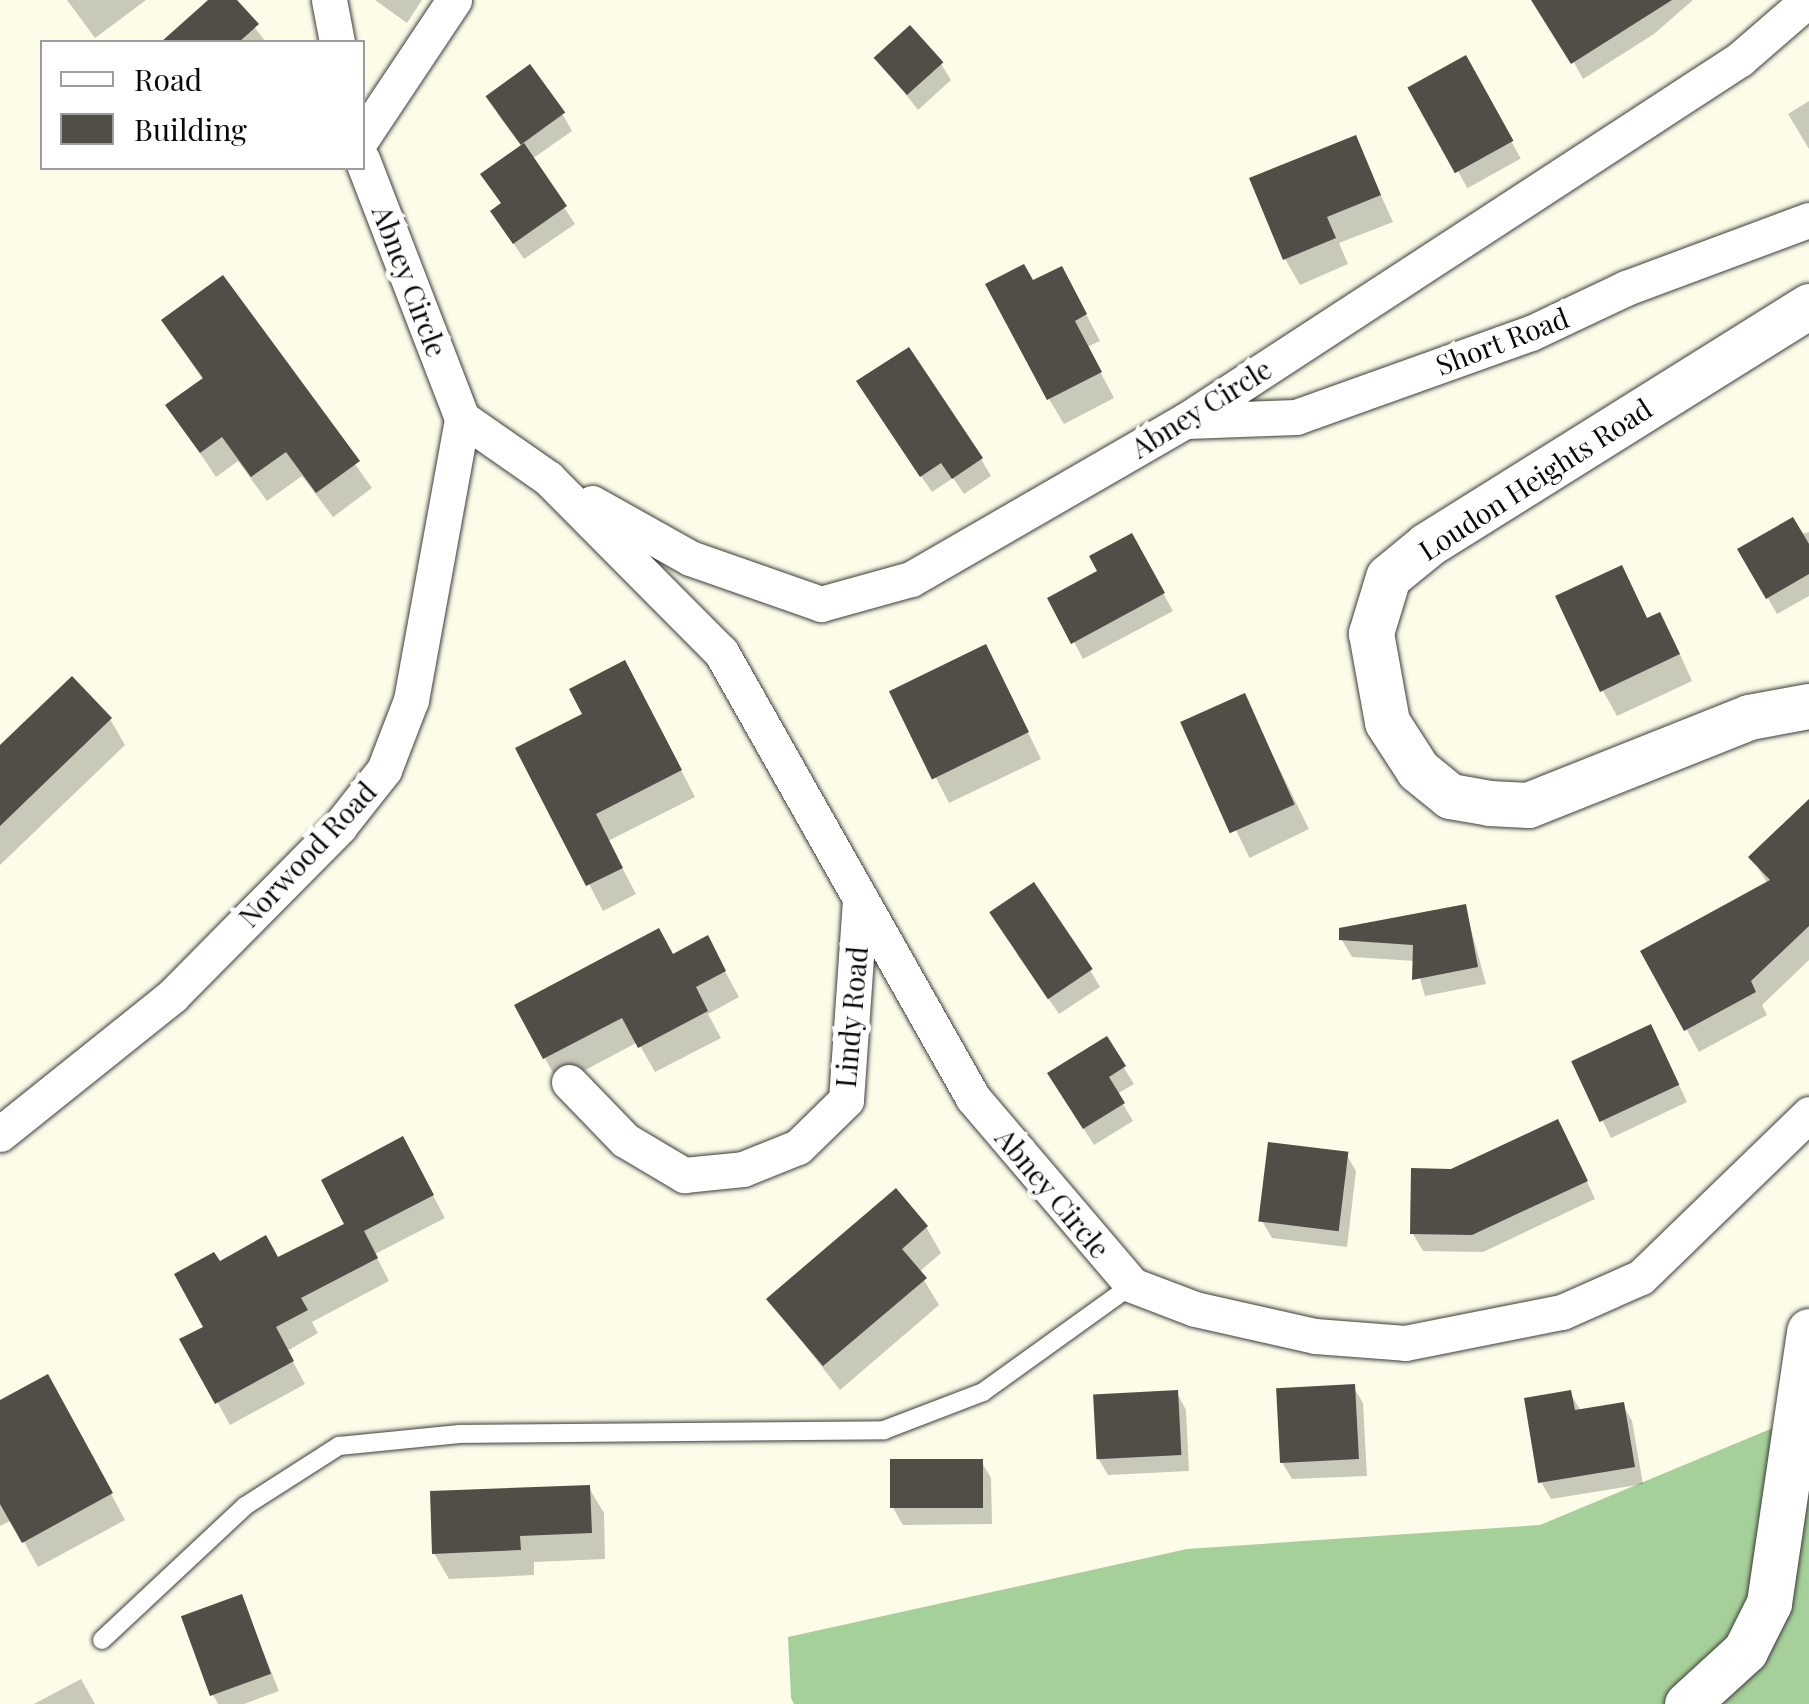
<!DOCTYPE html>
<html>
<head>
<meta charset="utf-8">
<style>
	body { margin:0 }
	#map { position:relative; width:1809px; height:1704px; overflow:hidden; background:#fcfce9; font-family:"Playfair Display",serif }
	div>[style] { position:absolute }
	.forest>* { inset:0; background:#a6d099 }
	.shadow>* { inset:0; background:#0003; transform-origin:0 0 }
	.building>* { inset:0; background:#514d47; transform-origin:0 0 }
	.roads { filter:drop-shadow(0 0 2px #3c3c3c) drop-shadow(0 0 2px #3c3c3c) }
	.service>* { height:18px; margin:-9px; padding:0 9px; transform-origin:9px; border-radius:9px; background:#fff }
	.minor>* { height:35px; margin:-17.5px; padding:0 17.5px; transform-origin:17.5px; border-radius:17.5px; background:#fff }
	.tertiary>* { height:45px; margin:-22.5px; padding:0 22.5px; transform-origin:22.5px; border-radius:22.5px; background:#fff }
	span { translate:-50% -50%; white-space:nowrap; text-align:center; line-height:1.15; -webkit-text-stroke:10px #fff; paint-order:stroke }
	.street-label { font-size:28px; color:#090909 }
	.legend { position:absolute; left:40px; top:40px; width:325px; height:130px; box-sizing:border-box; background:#fff; border:2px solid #9d9d9d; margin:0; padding:12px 18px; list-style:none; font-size:30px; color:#090909 }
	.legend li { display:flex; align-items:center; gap:20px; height:50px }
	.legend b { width:50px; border:2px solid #9d9d9d }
</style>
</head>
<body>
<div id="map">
	<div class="forest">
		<i style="clip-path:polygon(1809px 1413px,1809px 1704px,794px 1704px,791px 1698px,788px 1637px,1187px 1549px,1540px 1525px)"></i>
	</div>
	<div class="shadow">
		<i style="clip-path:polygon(67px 0,146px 0,95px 38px)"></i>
		<i style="clip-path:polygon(212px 0,233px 0,266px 42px,165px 42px)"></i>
		<i style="clip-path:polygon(375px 0,422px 0,407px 23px)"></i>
		<i style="clip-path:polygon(1540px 0,1693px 0,1654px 34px,1583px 79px)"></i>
		<i style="clip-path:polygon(877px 58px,941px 64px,951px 80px,918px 110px)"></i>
		<i style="left:1465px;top:58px;width:115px;height:61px;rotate:61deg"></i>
		<i style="clip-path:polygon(1809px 101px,1809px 149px,1788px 114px)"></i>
		<i style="clip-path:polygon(497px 113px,563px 115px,572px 131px,532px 159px,575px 224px,524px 259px,503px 228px,502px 205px,483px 175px,522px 147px)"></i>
		<i style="clip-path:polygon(1355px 138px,1393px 222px,1339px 243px,1348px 264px,1300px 285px,1285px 259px)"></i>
		<i style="clip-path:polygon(222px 278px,372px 488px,333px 517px,302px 476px,267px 501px,238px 461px,216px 477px,168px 406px,203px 380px,164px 321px)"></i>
		<i style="clip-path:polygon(1033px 283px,1076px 295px,1100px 341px,1087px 347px,1114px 398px,1064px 424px,1049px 399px)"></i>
		<i style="clip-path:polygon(869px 399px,981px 459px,991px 476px,964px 494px,953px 478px,932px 492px)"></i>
		<i style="clip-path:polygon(1809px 532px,1809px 596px,1777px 614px,1740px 550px)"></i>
		<i style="clip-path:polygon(1131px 536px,1173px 611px,1083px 659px,1074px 642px,1100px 572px)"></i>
		<i style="clip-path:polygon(1621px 568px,1648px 621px,1674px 641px,1692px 681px,1617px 716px,1603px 691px)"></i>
		<i style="clip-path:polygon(999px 673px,1041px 759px,949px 803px,892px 692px)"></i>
		<i style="clip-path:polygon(639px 689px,695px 797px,608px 841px,636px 894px,603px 911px,519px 749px)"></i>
		<i style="left:1244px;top:696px;width:148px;height:66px;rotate:64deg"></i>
		<i style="clip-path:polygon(110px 719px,125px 745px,0 865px,0 749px)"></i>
		<i style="clip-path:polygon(1809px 802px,1809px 960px,1762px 1005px,1767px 1015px,1699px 1052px,1644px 952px,1768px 884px,1751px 857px)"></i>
		<i style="clip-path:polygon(1465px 907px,1486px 984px,1425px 996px,1415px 961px,1352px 957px,1342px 940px)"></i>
		<i style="clip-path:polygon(1002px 930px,1090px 970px,1100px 987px,1059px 1014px)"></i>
		<i style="clip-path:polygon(673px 957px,721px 964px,739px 997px,708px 1014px,721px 1038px,655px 1072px,638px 1042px,559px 1084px,517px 1006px)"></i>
		<i style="clip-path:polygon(1106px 1039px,1134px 1084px,1117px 1094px,1133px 1121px,1094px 1145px,1060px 1091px)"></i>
		<i style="clip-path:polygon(1660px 1044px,1687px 1102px,1611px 1138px,1574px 1062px)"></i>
		<i style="clip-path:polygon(1567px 1139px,1595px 1199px,1483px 1252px,1423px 1251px,1413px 1234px,1451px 1171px)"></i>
		<i style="clip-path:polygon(1346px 1154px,1356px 1171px,1347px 1247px,1272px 1238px,1262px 1221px)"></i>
		<i style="clip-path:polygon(415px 1162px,445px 1218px,375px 1254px,389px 1281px,312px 1322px,318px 1333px,287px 1351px,305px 1384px,230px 1425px,183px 1340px,206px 1328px,218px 1264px,278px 1260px,347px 1225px)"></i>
		<i style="clip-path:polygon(926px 1227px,941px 1253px,919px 1272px,939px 1305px,840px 1390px,769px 1299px)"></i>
		<i style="clip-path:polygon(1353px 1386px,1363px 1403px,1367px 1476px,1292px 1479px,1282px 1462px)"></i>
		<i style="clip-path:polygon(1177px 1393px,1186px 1410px,1189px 1471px,1108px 1475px,1098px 1458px)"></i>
		<i style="clip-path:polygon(1570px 1393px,1581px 1411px,1622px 1404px,1632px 1421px,1643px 1484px,1551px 1499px,1541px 1482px)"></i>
		<i style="clip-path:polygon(0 1402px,62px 1402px,125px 1520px,38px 1567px,12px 1520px,0 1526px)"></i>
		<i style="clip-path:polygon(981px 1461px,991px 1478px,992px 1524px,903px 1525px,893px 1508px)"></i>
		<i style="clip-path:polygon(589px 1488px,604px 1513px,605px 1559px,534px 1562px,534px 1575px,449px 1579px,434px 1553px)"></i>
		<i style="clip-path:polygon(241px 1597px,279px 1691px,244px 1704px,218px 1704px,213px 1695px)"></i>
		<i style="clip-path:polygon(81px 1679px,95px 1704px,34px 1704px)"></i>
	</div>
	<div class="building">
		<i style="clip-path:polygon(208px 0,237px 0,259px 24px,239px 42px,161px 42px)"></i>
		<i style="clip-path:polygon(1531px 0,1672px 0,1571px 64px)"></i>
		<i style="left:910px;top:25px;width:50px;height:49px;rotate:48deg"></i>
		<i style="left:1466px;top:55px;width:98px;height:67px;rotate:61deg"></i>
		<i style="left:530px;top:64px;width:60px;height:55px;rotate:54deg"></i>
		<i style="clip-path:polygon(1356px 135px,1381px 195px,1327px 217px,1336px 238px,1283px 260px,1249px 178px)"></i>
		<i style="clip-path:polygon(524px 143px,567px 206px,513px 244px,490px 211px,501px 203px,480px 174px)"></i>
		<i style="clip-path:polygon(1024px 264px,1033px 280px,1062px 266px,1087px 314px,1075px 321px,1102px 372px,1047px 400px,985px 284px)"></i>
		<i style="clip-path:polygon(223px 275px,360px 461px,316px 493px,286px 452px,251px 477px,222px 437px,200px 453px,165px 405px,203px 378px,161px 320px)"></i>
		<i style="clip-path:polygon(909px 347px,983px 458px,952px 479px,941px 463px,920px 477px,856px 381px)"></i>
		<i style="clip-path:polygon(1793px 517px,1809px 544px,1809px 574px,1766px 599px,1737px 549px)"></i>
		<i style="clip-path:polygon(1132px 533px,1165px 593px,1071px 644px,1047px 598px,1097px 571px,1089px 556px)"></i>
		<i style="clip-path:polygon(1622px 565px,1647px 618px,1660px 612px,1680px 654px,1600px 692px,1555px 596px)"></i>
		<i style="left:986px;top:644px;width:98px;height:108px;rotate:64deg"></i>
		<i style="clip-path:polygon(625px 660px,682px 770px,596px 814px,623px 868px,586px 886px,515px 748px,582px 714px,569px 689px)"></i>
		<i style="clip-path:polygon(72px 676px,112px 718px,0 826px,0 745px)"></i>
		<i style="left:1245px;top:693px;width:122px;height:71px;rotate:66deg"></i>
		<i style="clip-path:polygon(1809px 799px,1809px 926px,1751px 981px,1756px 992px,1684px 1031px,1640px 951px,1770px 880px,1748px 857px)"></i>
		<i style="left:1034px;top:882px;width:105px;height:54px;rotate:56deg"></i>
		<i style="clip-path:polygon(1466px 904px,1478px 967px,1412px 980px,1413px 945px,1339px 940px,1339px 928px)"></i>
		<i style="clip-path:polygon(659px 928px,673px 954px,708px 935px,726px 971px,696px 987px,708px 1011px,638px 1048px,622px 1018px,543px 1059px,514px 1005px)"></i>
		<i style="left:1651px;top:1024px;width:67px;height:88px;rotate:65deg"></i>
		<i style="clip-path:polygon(1107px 1036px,1126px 1066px,1109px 1077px,1125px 1103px,1083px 1129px,1047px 1073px)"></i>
		<i style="clip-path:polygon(1558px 1119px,1588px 1181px,1472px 1235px,1410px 1234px,1411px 1168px,1451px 1169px)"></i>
		<i style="clip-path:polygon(403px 1136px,434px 1195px,364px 1231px,378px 1258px,301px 1298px,308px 1310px,276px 1327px,294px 1361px,215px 1404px,179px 1339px,203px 1327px,174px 1274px,214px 1252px,220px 1261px,266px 1235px,278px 1257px,344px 1224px,321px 1180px)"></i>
		<i style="left:1268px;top:1142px;width:81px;height:80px;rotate:7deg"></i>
		<i style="clip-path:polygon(896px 1188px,928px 1226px,902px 1249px,927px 1278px,823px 1366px,766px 1299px)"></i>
		<i style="clip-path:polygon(48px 1374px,113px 1493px,22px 1543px,0 1504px,0 1400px)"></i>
		<i style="left:1355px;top:1384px;width:75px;height:79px;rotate:87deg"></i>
		<i style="left:1178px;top:1390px;width:65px;height:85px;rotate:87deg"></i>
		<i style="clip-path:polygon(1571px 1390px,1575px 1410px,1624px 1402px,1635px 1467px,1538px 1483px,1524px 1398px)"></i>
		<i style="left:890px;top:1459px;width:93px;height:49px"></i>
		<i style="clip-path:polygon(590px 1485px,592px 1533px,520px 1536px,521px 1550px,432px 1554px,430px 1491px)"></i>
		<i style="left:242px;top:1594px;width:85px;height:65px;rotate:70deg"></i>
	</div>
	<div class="roads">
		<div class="service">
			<i style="left:102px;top:1640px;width:196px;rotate:-43.1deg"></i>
			<i style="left:245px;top:1506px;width:112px;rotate:-32.6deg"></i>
			<i style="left:339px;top:1446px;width:121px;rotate:-5.7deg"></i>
			<i style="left:459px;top:1434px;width:425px;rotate:-0.5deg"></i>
			<i style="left:884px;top:1430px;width:106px;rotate:-21deg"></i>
			<i style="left:983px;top:1392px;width:183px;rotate:-35.7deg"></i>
		</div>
		<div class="minor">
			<i style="left:329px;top:0;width:43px;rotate:79.2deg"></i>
			<i style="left:362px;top:138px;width:166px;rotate:-56.3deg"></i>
			<i style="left:362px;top:159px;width:278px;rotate:68.9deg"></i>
			<i style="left:462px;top:418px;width:105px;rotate:34.9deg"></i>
			<i style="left:548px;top:478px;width:245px;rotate:45.2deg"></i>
			<i style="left:721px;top:652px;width:512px;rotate:60.53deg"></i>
			<i style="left:973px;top:1098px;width:245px;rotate:49.6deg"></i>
			<i style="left:1132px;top:1285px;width:67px;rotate:20.9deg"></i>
			<i style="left:1195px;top:1309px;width:123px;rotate:12.7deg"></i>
			<i style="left:1315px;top:1336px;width:90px;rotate:4.4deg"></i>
			<i style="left:1405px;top:1343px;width:160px;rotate:-11.2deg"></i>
			<i style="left:1562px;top:1312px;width:86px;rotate:-23.9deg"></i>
			<i style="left:1641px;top:1277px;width:234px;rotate:-44.1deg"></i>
			<i style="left:1186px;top:421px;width:110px;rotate:-2.1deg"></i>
			<i style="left:1296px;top:417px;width:250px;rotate:-19.7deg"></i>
			<i style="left:1531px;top:333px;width:105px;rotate:-25.3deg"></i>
			<i style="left:1626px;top:288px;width:195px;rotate:-20.4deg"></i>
			<i style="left:592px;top:503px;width:112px;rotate:29.3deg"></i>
			<i style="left:690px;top:558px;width:139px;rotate:19.3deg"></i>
			<i style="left:821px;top:604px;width:93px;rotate:-15.5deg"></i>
			<i style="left:911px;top:579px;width:316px;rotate:-30deg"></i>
			<i style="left:1185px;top:421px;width:663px;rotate:-33.11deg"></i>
			<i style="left:1740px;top:59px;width:90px;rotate:-40.9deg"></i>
			<i style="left:569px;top:1082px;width:81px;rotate:46deg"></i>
			<i style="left:625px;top:1140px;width:69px;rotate:30.7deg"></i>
			<i style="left:684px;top:1175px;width:59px;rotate:-5.8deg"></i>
			<i style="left:743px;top:1169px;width:59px;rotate:-21.8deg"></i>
			<i style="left:798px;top:1147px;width:67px;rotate:-44.4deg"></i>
			<i style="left:846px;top:1100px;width:198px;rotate:-86deg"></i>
			<i style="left:0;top:1134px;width:221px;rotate:-38.7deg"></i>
			<i style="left:172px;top:996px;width:238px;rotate:-45.3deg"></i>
			<i style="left:339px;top:827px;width:73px;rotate:-51.7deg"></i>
			<i style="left:384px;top:770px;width:75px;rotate:-68.9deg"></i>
			<i style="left:411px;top:700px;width:287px;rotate:-79.7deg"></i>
		</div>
		<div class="tertiary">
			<i style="left:1809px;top:306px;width:451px;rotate:148deg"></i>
			<i style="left:1427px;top:545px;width:50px;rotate:140.6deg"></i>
			<i style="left:1388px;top:577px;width:59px;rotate:106.9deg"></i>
			<i style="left:1371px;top:633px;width:90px;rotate:79.8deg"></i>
			<i style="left:1387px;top:722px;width:57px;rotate:57.1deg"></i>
			<i style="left:1418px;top:770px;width:41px;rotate:39.1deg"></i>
			<i style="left:1450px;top:796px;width:40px;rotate:10deg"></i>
			<i style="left:1489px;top:803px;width:39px;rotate:3deg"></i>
			<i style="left:1528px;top:805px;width:238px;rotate:-21.7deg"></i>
			<i style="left:1749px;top:717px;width:61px;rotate:-10.4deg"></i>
			<i style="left:1687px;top:1704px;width:79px;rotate:-42.4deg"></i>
			<i style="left:1745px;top:1651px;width:54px;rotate:-63.4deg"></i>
			<i style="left:1769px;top:1603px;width:275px;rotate:-81.6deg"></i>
		</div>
	</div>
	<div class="street-label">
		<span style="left:410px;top:281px;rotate:69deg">Abney Circle</span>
		<span style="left:1502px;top:341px;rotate:-21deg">Short Road</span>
		<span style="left:1201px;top:408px;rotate:-32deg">Abney Circle</span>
		<span style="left:1535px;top:479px;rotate:-33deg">Loudon Heights Road</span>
		<span style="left:307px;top:854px;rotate:-47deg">Norwood Road</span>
		<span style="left:851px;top:1017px;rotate:-85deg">Lindy Road</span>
		<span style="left:1053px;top:1193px;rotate:50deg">Abney Circle</span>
	</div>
	<ul class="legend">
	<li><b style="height:12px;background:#fff"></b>Road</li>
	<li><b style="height:28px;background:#514d47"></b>Building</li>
	</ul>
</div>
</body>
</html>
